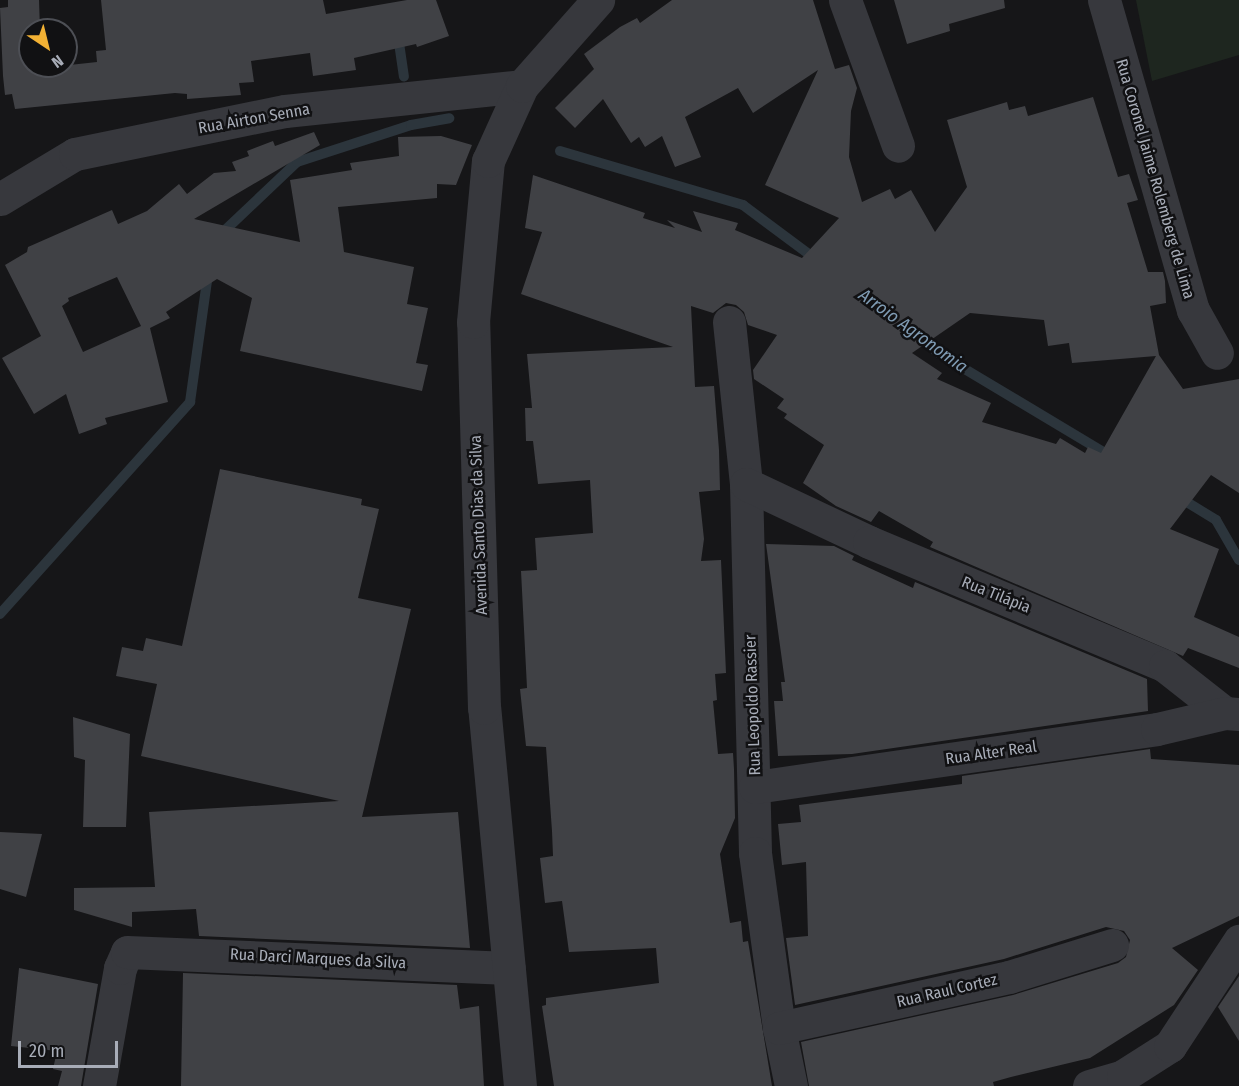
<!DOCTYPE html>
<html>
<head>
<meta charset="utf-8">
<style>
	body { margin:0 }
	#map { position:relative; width:1239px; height:1086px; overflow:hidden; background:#161618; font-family:"Fira Sans Condensed",sans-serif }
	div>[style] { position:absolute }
	.green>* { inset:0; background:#1e261f }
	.stream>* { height:10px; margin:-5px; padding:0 5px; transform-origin:5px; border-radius:5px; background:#2c353c }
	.building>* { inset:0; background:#404145 }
	.minor>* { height:33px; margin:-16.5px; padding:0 16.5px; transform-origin:16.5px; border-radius:16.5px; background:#37383d }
	.tertiary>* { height:33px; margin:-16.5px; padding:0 16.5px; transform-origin:16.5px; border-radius:16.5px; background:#37383d }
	span { translate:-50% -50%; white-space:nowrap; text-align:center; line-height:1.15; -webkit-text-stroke:5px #111113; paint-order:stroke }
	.street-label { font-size:16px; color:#a8adb8 }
	.water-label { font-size:18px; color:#7f9bb3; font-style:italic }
	.north { position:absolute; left:18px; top:18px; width:60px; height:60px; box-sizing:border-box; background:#111113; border:2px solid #4d4f55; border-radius:50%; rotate:145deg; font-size:16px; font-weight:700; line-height:24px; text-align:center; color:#a8adb8 }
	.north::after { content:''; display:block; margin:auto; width:21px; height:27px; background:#f2b134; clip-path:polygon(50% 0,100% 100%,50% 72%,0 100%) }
	.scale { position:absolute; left:18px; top:1041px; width:100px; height:27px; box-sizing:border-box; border:3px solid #a8adb8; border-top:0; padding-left:8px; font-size:18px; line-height:21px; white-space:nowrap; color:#a8adb8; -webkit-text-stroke:4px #111113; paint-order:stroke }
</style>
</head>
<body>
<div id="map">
	<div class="green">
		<i style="clip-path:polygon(1136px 0,1239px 0,1239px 55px,1152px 81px)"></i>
	</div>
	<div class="stream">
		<i style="left:398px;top:36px;width:41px;rotate:81.7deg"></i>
		<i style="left:560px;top:151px;width:191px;rotate:16.4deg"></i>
		<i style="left:743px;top:205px;width:94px;rotate:36.7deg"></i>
		<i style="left:220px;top:235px;width:106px;rotate:-43.5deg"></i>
		<i style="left:297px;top:162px;width:120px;rotate:-18deg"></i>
		<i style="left:411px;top:125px;width:39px;rotate:-10deg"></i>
		<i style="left:916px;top:336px;width:34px;rotate:37deg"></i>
		<i style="left:943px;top:356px;width:200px;rotate:30.9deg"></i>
		<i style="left:1177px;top:496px;width:46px;rotate:31.6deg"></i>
		<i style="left:1216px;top:520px;width:46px;rotate:60.1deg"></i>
		<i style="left:0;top:614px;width:285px;rotate:-48.1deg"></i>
		<i style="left:190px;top:402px;width:129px;rotate:-82deg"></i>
	</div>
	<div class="building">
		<i style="clip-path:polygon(8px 0,39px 0,40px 30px,30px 30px,30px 66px,42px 68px,97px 62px,96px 51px,106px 50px,101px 0,323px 0,326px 14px,407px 0,436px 0,449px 36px,417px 47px,416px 44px,354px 58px,356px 70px,313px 76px,310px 53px,251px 61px,254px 82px,239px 83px,241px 95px,187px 99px,187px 94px,175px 93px,15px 109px,12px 94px,5px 95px,3px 76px,0 8px,8px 7px)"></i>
		<i style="clip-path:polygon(evenodd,672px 0,813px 0,835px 69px,849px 65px,857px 88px,851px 111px,849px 157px,862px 202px,890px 189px,895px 199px,911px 190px,935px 232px,967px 187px,947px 120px,1007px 102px,1009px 110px,1025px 106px,1028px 116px,1093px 97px,1118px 177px,1129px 174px,1138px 200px,1127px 203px,1148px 272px,1163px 272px,1165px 281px,1166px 303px,1150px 306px,1159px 355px,1183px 389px,1239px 379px,1239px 493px,1211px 475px,1170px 529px,1219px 549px,1194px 617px,1239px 637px,1239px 668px,1188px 648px,1183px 656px,930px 547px,933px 542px,879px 511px,871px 522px,836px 506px,803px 483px,824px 445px,784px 418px,787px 414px,777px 408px,784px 399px,754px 379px,753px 370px,777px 335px,748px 325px,744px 312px,736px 305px,726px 303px,713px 313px,691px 306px,695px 387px,714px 386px,719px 450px,720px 490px,699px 492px,704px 539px,701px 561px,721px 560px,726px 673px,715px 674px,717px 700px,713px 701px,718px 754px,733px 753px,734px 769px,735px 818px,720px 854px,730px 923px,741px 921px,743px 942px,748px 941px,772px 1086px,554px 1086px,542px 1006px,546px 1005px,546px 998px,659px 983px,656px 948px,569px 952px,562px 901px,545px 903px,540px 858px,553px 856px,552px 831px,546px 747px,526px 746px,520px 689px,527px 688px,521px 571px,537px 570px,535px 538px,593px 533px,590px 480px,538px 484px,533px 441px,526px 441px,525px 408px,532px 408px,527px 354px,673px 347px,521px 294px,542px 232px,525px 228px,533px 175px,645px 213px,643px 218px,675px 228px,667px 220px,702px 232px,693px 211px,738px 223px,735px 230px,802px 258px,839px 218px,765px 185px,818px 70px,753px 113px,738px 88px,685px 117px,701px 157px,675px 167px,662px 136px,645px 147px,639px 137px,631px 143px,603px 99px,575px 128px,555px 108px,594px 69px,584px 54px,620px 27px,637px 18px,640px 23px,672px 0,970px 313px,1044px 320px,1048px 346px,1069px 343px,1072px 363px,1156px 356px,1101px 453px,1088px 447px,1085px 453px,1060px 438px,1056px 444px,982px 422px,991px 403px,937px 379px,942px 373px,912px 353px,970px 313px)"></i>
		<i style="clip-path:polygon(894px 0,1004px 0,1005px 8px,949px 24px,950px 31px,907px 44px)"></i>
		<i style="clip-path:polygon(evenodd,314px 132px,320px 145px,194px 219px,300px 242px,290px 180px,352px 170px,350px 163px,399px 156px,398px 137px,441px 136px,472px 145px,456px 185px,437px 184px,437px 198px,338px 207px,344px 252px,414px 267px,407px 304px,428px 308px,416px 363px,428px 365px,422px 391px,240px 351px,252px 298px,217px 279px,166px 312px,170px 318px,150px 328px,168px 402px,105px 418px,107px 424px,79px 434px,66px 394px,34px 414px,2px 358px,41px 336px,5px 265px,27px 252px,28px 247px,112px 210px,118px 224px,147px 211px,179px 184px,187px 194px,214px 173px,236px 171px,232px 162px,249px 156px,247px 151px,273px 141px,275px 146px,314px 132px,117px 277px,141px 326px,83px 352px,62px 306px,69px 301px,68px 298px,117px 277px)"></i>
		<i style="clip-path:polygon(220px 469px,362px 499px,361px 505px,379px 509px,358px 598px,411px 609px,362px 817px,458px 812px,470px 948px,199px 936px,196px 909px,132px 912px,132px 927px,74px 910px,74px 888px,155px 887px,149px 812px,339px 801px,141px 756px,157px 684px,116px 676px,122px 647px,143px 651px,146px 638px,182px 646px)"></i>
		<i style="clip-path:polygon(766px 544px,834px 546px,854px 556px,852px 560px,913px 588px,915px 582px,1147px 679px,1148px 711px,852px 754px,778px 756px,774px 701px,783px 701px,781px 682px,785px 682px)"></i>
		<i style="clip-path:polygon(73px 717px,130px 734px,126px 827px,83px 827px,85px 760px,74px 757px)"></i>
		<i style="clip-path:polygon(1150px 749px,1151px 759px,1239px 765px,1239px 916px,1172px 948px,1198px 970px,1174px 1005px,1090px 1058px,1011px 1077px,993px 1082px,994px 1086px,809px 1086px,801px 1042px,1013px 995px,1118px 963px,1126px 957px,1130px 940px,1124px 931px,1106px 927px,1004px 959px,795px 1005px,786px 938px,808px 936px,806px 862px,782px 865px,778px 824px,801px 822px,799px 805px,962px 784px,962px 776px)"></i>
		<i style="clip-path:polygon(0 832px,42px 834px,26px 897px,0 889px)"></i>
		<i style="clip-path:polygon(19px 968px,98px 984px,81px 1086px,58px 1086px,62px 1071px,53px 1069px,57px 1051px,11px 1046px)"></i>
		<i style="clip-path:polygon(183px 973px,457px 985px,460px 1009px,479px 1006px,484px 1086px,181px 1086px)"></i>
		<i style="clip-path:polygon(1239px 976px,1239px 1041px,1218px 1007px)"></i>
	</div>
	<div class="minor">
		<i style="left:845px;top:0;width:155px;rotate:70deg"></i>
		<i style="left:1104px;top:0;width:323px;rotate:74deg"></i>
		<i style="left:1193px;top:310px;width:49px;rotate:60.8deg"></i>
		<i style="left:0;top:199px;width:87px;rotate:-31deg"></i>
		<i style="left:75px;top:154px;width:214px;rotate:-11.6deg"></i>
		<i style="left:285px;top:111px;width:238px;rotate:-6deg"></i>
		<i style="left:729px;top:322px;width:163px;rotate:84deg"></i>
		<i style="left:746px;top:484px;width:369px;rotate:88.6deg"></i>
		<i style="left:755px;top:853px;width:177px;rotate:82.2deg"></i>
		<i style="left:779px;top:1028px;width:59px;rotate:78.3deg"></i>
		<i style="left:746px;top:484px;width:136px;rotate:25.2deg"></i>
		<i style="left:869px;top:542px;width:321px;rotate:22.7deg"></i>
		<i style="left:1165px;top:666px;width:76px;rotate:38.1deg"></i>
		<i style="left:1225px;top:713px;width:14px;rotate:4deg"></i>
		<i style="left:755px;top:787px;width:406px;rotate:-8.2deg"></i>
		<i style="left:1157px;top:729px;width:70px;rotate:-13.2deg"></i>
		<i style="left:779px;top:1028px;width:236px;rotate:-12.5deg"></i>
		<i style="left:1009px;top:977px;width:108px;rotate:-17.3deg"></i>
		<i style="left:99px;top:1086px;width:120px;rotate:-79.9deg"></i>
		<i style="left:120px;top:968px;width:17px;rotate:-66deg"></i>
		<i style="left:127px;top:952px;width:382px;rotate:2.4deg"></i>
		<i style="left:1089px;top:1086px;width:35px;rotate:-16deg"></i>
		<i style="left:1123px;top:1076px;width:56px;rotate:-32.6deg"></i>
		<i style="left:1170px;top:1046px;width:126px;rotate:-56.7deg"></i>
	</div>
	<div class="tertiary">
		<i style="left:520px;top:1086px;width:380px;rotate:-95.4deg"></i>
		<i style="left:484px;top:708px;width:386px;rotate:-91.6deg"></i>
		<i style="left:473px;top:322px;width:162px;rotate:-84.7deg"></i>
		<i style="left:488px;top:161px;width:82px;rotate:-65.6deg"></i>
		<i style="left:522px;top:86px;width:115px;rotate:-48.5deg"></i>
	</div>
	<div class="street-label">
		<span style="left:254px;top:119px;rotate:-10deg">Rua Airton Senna</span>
		<span style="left:1155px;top:179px;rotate:74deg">Rua Coronel Jaime Rolemberg de Lima</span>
		<span style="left:479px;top:525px;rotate:-92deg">Avenida Santo Dias da Silva</span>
		<span style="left:996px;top:595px;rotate:22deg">Rua Tilápia</span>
		<span style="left:753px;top:705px;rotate:-92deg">Rua Leopoldo Rassier</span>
		<span style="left:991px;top:753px;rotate:-8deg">Rua Alter Real</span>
		<span style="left:318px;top:959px;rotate:3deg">Rua Darci Marques da Silva</span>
		<span style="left:947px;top:991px;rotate:-13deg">Rua Raul Cortez</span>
	</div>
	<div class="water-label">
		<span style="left:913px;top:331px;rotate:36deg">Arroio Agronomia</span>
	</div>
	<div class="north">N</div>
	<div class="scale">20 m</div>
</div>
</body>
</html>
